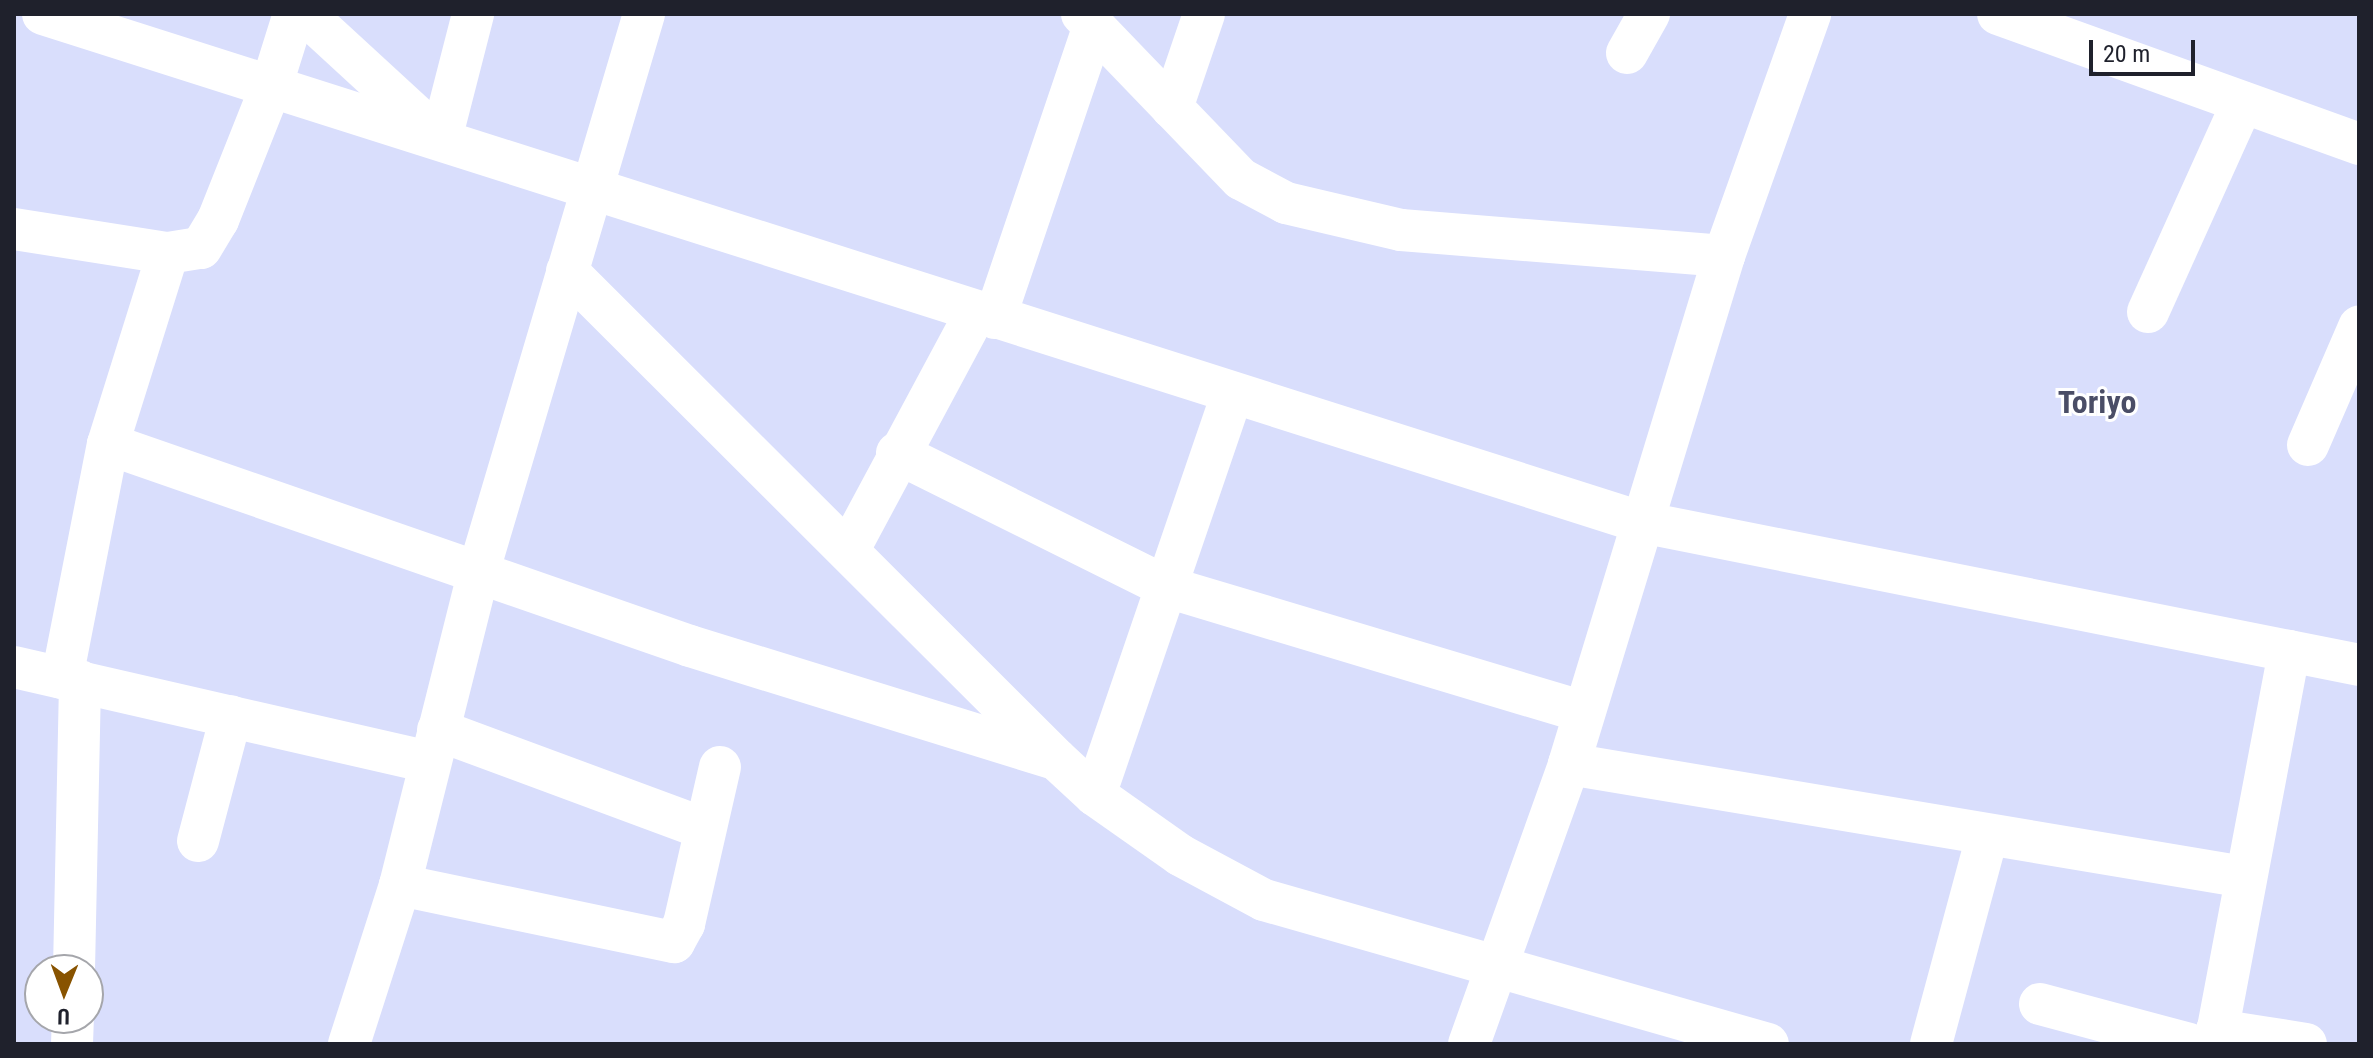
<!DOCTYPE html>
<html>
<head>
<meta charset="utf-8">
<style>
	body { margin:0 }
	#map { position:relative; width:2373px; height:1058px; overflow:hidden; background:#d9defc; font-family:"Roboto Condensed",sans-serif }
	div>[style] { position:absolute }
	.minor>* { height:42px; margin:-21px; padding:0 21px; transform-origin:21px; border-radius:21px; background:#fff }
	span { translate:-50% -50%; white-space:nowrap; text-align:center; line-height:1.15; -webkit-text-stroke:6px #fff; paint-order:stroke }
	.quarter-label { font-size:32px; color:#4a4d66; font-weight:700 }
	.frame { position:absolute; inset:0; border:16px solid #1f212c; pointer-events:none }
	.north { position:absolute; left:24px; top:954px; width:80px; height:80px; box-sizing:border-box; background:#fff; border:2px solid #a5a6ab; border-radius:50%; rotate:181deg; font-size:22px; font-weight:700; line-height:32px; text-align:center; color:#1f212c }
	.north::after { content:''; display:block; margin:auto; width:28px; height:36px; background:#885300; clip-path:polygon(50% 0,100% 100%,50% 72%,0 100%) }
	.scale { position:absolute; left:2089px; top:40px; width:106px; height:36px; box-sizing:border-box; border:4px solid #1f212c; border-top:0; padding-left:10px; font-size:24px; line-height:28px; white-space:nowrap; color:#1f212c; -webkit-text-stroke:6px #fff; paint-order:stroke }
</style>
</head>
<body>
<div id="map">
	<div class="minor">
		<i style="left:43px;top:14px;width:1677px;rotate:17.64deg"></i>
		<i style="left:1641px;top:522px;width:732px;rotate:11.26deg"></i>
		<i style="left:305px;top:14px;width:185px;rotate:42.6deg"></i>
		<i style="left:441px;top:139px;width:129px;rotate:-75.6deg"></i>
		<i style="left:1082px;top:14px;width:229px;rotate:46.1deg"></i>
		<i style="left:1241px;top:179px;width:51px;rotate:28.1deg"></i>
		<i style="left:1286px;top:203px;width:118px;rotate:13.2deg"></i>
		<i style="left:1401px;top:230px;width:324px;rotate:4.6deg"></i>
		<i style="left:1998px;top:14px;width:384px;rotate:19.8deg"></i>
		<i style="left:1627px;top:53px;width:45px;rotate:-60.6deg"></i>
		<i style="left:1172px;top:108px;width:99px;rotate:-71.2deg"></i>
		<i style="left:14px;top:229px;width:156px;rotate:8.9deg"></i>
		<i style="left:168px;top:253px;width:33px;rotate:-9deg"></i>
		<i style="left:201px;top:248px;width:33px;rotate:-59deg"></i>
		<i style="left:218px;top:220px;width:146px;rotate:-68.3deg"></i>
		<i style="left:272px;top:84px;width:73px;rotate:-72.6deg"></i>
		<i style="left:567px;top:271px;width:691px;rotate:44.94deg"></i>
		<i style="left:1056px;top:759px;width:53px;rotate:42.7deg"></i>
		<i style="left:1095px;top:795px;width:104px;rotate:35.2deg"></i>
		<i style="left:1180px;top:855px;width:95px;rotate:28.2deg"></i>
		<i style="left:1264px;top:900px;width:524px;rotate:15.95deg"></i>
		<i style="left:2148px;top:312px;width:230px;rotate:-65.7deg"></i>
		<i style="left:995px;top:318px;width:308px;rotate:-71.3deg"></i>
		<i style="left:108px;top:444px;width:616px;rotate:19.14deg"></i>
		<i style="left:690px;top:646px;width:382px;rotate:17.2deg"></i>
		<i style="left:2308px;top:445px;width:129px;rotate:-66.6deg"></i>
		<i style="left:897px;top:453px;width:301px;rotate:26.4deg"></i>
		<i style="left:1167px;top:587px;width:434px;rotate:16.7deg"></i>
		<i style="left:848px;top:551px;width:271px;rotate:-61.8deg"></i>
		<i style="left:14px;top:667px;width:427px;rotate:12.9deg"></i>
		<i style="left:62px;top:678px;width:238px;rotate:-78.9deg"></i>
		<i style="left:108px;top:444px;width:200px;rotate:-72.6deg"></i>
		<i style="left:438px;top:730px;width:283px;rotate:20.3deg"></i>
		<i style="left:1569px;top:764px;width:684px;rotate:9.5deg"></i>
		<i style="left:1095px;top:795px;width:423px;rotate:-71.1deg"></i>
		<i style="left:198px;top:841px;width:129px;rotate:-75.2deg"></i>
		<i style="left:400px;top:885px;width:280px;rotate:11.8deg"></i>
		<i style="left:674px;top:942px;width:21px;rotate:-61deg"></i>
		<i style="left:684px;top:924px;width:161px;rotate:-77.1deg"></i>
		<i style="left:74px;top:970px;width:289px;rotate:-88.8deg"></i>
		<i style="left:2040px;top:1004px;width:154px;rotate:15deg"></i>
		<i style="left:2217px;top:1030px;width:90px;rotate:8.9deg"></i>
		<i style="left:72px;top:1044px;width:26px;rotate:-88deg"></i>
		<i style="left:349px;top:1044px;width:167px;rotate:-72.2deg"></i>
		<i style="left:400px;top:885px;width:325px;rotate:-75.9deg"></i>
		<i style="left:479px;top:570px;width:580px;rotate:-73.47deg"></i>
		<i style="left:1469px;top:1044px;width:297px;rotate:-70.3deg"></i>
		<i style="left:1569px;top:764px;width:531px;rotate:-73.03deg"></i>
		<i style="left:1724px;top:256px;width:257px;rotate:-70.4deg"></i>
		<i style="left:1931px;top:1044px;width:215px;rotate:-74.9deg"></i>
		<i style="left:2215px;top:1044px;width:400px;rotate:-79.3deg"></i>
	</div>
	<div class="quarter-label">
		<span style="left:2097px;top:402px">Toriyo</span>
	</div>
	<div class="frame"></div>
	<div class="north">U</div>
	<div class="scale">20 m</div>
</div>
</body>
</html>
